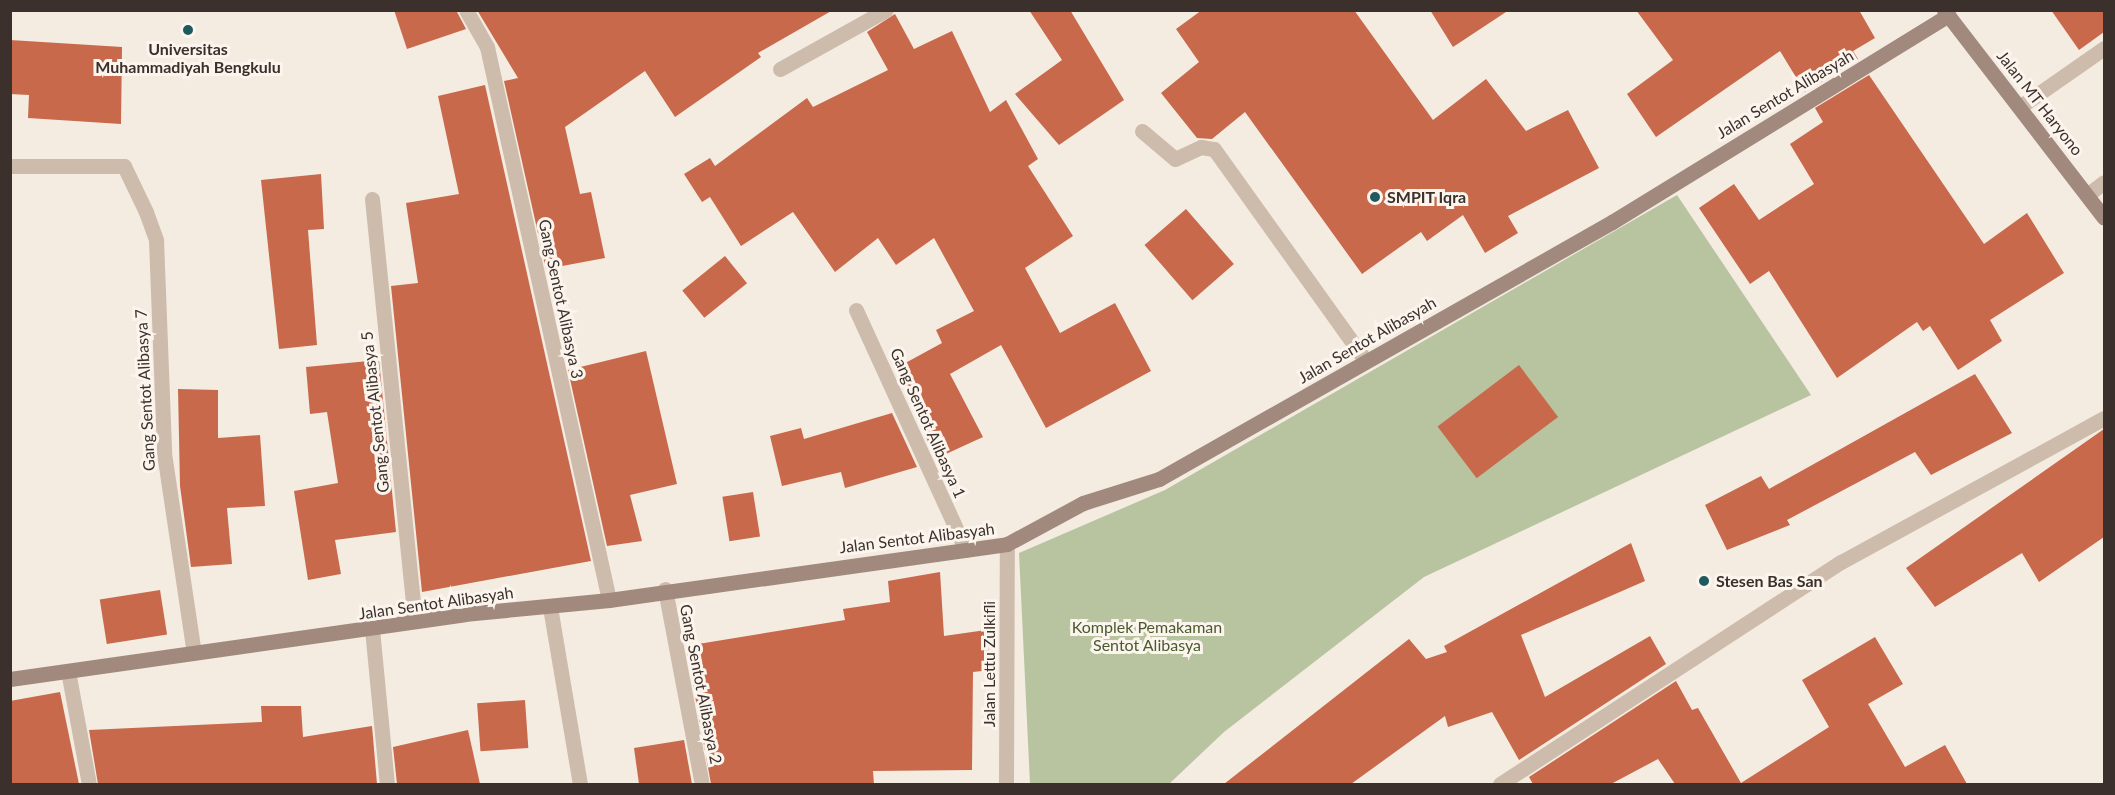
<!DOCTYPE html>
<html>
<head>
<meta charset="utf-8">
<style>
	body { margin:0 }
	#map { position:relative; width:2115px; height:795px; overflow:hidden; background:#f4ebe1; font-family:Lato,sans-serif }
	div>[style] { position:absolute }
	.green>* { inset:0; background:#b8c4a0 }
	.building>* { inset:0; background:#c8694b; transform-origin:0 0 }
	.street>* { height:15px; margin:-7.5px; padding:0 7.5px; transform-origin:7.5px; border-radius:7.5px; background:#cdbbac }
	.secondary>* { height:15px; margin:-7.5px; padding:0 7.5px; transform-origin:7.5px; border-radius:7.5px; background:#a18a7d }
	.dots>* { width:16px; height:16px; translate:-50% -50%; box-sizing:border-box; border:3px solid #fbf5ee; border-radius:50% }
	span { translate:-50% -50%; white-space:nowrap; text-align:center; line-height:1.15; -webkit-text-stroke:6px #fbf5ee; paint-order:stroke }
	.poi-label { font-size:16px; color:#3b302b; font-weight:700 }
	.left { translate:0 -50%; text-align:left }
	.street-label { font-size:16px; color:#3b302b }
	.park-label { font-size:16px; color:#4a5a2e }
	.frame { position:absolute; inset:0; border:12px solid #3b302b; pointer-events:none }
</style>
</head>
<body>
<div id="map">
	<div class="green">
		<i style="clip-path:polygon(1677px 195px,1811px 395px,1424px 577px,1224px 732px,1169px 784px,1030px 784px,1019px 553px,1165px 490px)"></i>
	</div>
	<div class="building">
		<i style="clip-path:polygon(394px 10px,456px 10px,466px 29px,407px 49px)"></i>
		<i style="clip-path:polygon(477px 10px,833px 10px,758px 53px,761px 57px,675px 117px,645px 71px,565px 127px,580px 194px,591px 192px,605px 258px,546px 269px,504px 81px,518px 78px)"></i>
		<i style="clip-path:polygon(1029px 10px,1070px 10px,1124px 100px,1059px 145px,1015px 94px,1062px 60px)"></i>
		<i style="clip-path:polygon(1202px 10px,1354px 10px,1433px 120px,1486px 79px,1526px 131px,1568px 110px,1599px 168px,1508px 216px,1518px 233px,1485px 253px,1463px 215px,1427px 241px,1421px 232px,1362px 274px,1245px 112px,1212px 139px,1197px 138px,1161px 93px,1199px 62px,1176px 29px)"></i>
		<i style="clip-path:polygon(1430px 10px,1509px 10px,1453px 47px)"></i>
		<i style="clip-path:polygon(1636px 10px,1859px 10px,1875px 38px,1853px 51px,1858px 59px,1805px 92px,1780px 51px,1656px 137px,1627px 94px,1673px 60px)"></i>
		<i style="clip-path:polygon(2051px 10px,2104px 10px,2104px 32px,2079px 50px)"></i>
		<i style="clip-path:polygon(895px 14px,914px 49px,952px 31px,990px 112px,1006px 100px,1038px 159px,1028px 166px,1073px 236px,1025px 268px,1060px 333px,1115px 303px,1151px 371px,1046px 428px,1001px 345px,950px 374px,983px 437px,935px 459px,898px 367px,942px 343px,936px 330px,974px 311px,934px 238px,896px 265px,878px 238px,835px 272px,793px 212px,741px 246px,710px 197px,702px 202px,684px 174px,710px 158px,715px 166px,807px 98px,813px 107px,888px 70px,867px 32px)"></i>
		<i style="clip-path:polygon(10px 40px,122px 47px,121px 124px,28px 118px,29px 95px,10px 94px)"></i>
		<i style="clip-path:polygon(1869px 75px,1984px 244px,2027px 213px,2064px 273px,1990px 320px,2002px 341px,1958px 370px,1930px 326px,1923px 331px,1917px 322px,1837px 378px,1769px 271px,1750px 284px,1699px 208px,1734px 184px,1759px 220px,1814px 184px,1790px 144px,1823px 122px,1815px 108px)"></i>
		<i style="clip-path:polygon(485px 85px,591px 561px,422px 592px,391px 286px,418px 283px,406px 203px,459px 194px,438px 96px)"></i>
		<i style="clip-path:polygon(321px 174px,324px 229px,308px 230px,317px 345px,279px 349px,261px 180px)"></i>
		<i style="left:1186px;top:209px;width:73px;height:55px;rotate:49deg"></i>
		<i style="left:725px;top:256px;width:35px;height:55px;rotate:51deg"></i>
		<i style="clip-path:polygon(646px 351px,677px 484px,630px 495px,642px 541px,607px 546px,568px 370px)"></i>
		<i style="clip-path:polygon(379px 360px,396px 532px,335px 540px,341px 574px,308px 580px,294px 491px,338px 483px,327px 412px,310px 414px,306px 367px)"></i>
		<i style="left:1519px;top:365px;width:65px;height:102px;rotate:53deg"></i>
		<i style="clip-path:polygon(1975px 374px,2012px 433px,1931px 475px,1915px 452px,1787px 520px,1790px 525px,1727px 550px,1705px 505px,1761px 476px,1769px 489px)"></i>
		<i style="clip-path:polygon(178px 389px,218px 390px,218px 438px,260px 435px,265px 506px,227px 508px,232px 564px,191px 567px,180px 486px)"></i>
		<i style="clip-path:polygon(892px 413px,917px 467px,845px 488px,841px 472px,782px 486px,770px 436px,801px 428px,804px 439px)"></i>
		<i style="clip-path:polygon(2104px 429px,2104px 537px,2039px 582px,2022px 553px,1935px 607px,1906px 568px)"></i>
		<i style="left:753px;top:492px;width:45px;height:31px;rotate:81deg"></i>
		<i style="clip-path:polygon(1631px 543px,1645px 581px,1521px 635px,1545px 697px,1650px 636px,1666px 664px,1519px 760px,1492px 712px,1448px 727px,1445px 716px,1351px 784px,1224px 784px,1409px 639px,1426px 659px,1447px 652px,1444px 646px)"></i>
		<i style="clip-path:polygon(940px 572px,944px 636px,986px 630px,991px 670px,973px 672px,972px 770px,873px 771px,874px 784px,711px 784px,686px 646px,845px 620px,843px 609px,890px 602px,888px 581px)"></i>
		<i style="left:160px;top:590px;width:45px;height:61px;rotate:81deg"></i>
		<i style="clip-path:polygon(1875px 637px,1903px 684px,1868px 704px,1905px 767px,1945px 745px,1967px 784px,1675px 784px,1658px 759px,1611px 784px,1533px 784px,1529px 777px,1676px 681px,1692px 710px,1698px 708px,1741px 783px,1829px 727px,1802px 680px)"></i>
		<i style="clip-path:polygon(60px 692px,79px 784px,10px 784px,10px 701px)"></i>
		<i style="left:525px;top:700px;width:48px;height:48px;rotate:86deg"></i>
		<i style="clip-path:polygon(261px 706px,301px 706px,303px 737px,372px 726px,377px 784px,98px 784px,89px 730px,262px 722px)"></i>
		<i style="clip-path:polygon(468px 730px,480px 784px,397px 784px,393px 747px)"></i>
		<i style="clip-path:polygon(684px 740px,692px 784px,639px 784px,634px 748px)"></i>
	</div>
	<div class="street">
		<i style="left:466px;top:10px;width:43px;rotate:60.4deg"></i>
		<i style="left:487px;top:47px;width:566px;rotate:77.56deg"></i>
		<i style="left:780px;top:69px;width:121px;rotate:-29.1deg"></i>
		<i style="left:2021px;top:106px;width:101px;rotate:-34.9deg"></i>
		<i style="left:1142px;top:131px;width:43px;rotate:40.3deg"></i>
		<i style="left:1175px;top:159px;width:29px;rotate:-25deg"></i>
		<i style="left:1201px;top:147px;width:13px;rotate:9deg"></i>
		<i style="left:1214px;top:149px;width:261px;rotate:54.4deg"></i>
		<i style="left:10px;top:166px;width:114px"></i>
		<i style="left:124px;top:166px;width:51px;rotate:64.4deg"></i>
		<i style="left:146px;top:212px;width:30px;rotate:70deg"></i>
		<i style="left:156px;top:240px;width:213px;rotate:87.8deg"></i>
		<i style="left:164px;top:453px;width:202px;rotate:81.5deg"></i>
		<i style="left:2087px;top:195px;width:21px;rotate:-37deg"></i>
		<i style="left:372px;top:199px;width:423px;rotate:84.2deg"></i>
		<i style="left:856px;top:310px;width:264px;rotate:65.4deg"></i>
		<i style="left:665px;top:589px;width:198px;rotate:79.3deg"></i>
		<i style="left:550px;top:607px;width:180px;rotate:80.4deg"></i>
		<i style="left:372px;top:629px;width:156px;rotate:84.5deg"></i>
		<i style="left:68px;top:671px;width:115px;rotate:79.5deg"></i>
		<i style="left:1006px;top:784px;width:240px;rotate:-89.8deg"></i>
		<i style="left:1500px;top:784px;width:407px;rotate:-33.1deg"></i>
		<i style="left:1841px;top:562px;width:300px;rotate:-28.7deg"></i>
	</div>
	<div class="secondary">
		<i style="left:1944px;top:10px;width:262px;rotate:52.4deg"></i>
		<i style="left:10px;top:679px;width:459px;rotate:-8.1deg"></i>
		<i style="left:464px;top:614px;width:146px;rotate:-5.5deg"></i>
		<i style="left:609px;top:600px;width:402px;rotate:-8deg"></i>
		<i style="left:1007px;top:544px;width:86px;rotate:-28.3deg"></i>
		<i style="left:1083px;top:503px;width:80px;rotate:-17.5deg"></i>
		<i style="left:1159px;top:479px;width:521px;rotate:-29.57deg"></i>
		<i style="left:1612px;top:222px;width:395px;rotate:-31.6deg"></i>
	</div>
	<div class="dots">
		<i style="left:188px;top:30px;background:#1f5a5e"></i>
		<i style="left:1375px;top:197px;background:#1f5a5e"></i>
		<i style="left:1704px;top:581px;background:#1f5a5e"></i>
	</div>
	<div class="poi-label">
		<span style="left:188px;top:58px">Universitas<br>Muhammadiyah Bengkulu</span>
		<span class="left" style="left:1387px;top:197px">SMPIT Iqra</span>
		<span class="left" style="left:1716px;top:581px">Stesen Bas San</span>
	</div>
	<div class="street-label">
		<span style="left:1785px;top:94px;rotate:-31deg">Jalan Sentot Alibasyah</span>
		<span style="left:2040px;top:103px;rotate:52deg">Jalan MT Haryono</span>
		<span style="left:561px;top:299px;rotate:78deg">Gang Sentot Alibasya 3</span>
		<span style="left:1367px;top:340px;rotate:-30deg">Jalan Sentot Alibasyah</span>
		<span style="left:145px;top:390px;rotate:-93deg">Gang Sentot Alibasya 7</span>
		<span style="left:375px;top:412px;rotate:-96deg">Gang Sentot Alibasya 5</span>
		<span style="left:928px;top:423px;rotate:66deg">Gang Sentot Alibasya 1</span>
		<span style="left:917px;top:538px;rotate:-7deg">Jalan Sentot Alibasyah</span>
		<span style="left:436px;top:603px;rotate:-8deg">Jalan Sentot Alibasyah</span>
		<span style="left:989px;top:664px;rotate:-90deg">Jalan Lettu Zulkifli</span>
		<span style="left:701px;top:684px;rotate:79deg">Gang Sentot Alibasya 2</span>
	</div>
	<div class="park-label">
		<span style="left:1147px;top:636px">Komplek Pemakaman<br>Sentot Alibasya</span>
	</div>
	<div class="frame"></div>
</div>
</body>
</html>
